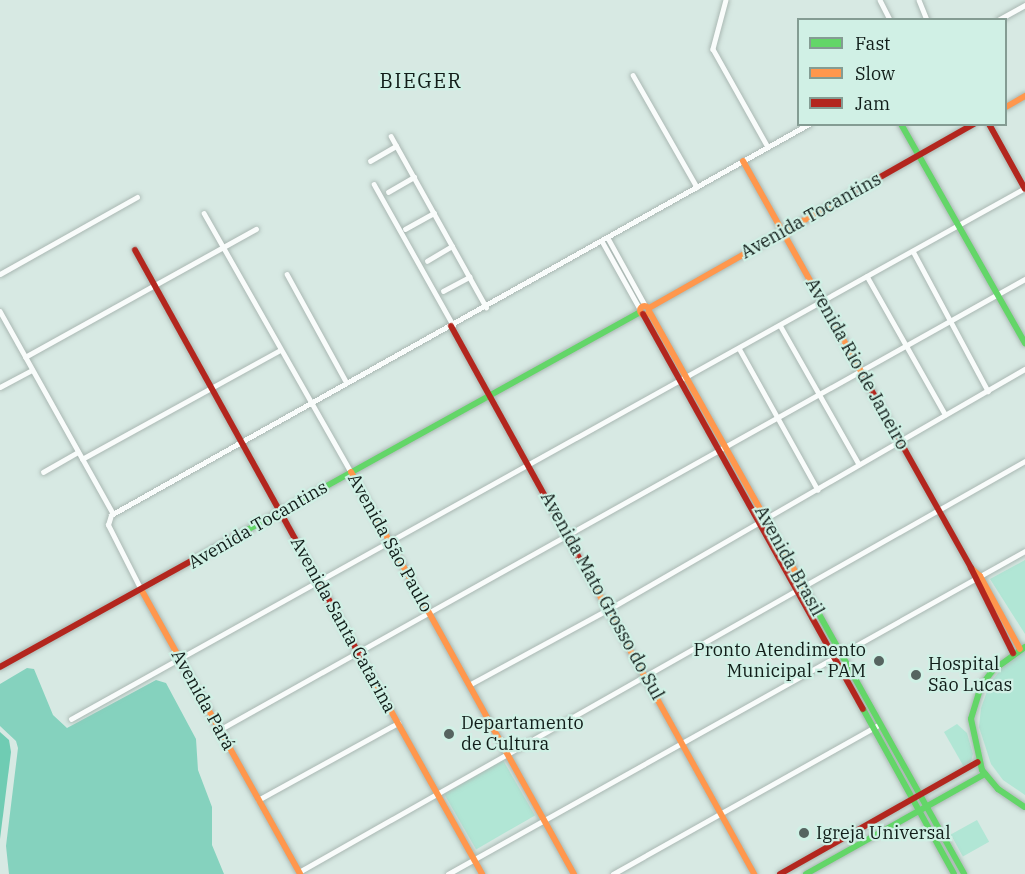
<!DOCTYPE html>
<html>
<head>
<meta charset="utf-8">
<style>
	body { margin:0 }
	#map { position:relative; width:1025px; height:874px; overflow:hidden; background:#d7e9e3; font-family:"IBM Plex Serif",serif }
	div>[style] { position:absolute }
	.green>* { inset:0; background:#b1e6d5; transform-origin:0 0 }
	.forest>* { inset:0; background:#85d2be }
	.water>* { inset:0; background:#6fccb3 }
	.roads { filter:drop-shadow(0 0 2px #aab8b3) drop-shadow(0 0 2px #aab8b3) }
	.street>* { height:4.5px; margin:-2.25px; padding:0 2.25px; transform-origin:2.25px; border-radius:2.25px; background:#f9fcfb }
	.fast>* { height:6px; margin:-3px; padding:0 3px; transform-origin:3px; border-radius:3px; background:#63d668 }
	.slow>* { height:6px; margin:-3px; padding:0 3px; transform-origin:3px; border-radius:3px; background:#ff974d }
	.slow>.ring { margin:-3px; padding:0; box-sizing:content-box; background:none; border:6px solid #ff974d; border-radius:50% }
	.jam>* { height:6px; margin:-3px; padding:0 3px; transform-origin:3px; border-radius:3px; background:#b3261e }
	.dots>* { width:16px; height:16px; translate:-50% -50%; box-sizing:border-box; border:3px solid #d0f0e5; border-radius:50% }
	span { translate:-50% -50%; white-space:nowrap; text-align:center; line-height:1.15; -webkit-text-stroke:4.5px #d0f0e5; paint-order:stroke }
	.street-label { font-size:18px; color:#111d19 }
	.poi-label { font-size:18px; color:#111d19 }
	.right { translate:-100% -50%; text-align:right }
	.left { translate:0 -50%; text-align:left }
	.neighbourhood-label { font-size:20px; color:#111d19; letter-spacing:1.5px }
	.legend { position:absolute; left:797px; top:18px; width:210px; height:108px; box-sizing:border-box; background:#d0f0e5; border:2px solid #849c93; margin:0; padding:8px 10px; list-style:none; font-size:18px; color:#111d19 }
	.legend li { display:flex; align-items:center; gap:12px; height:30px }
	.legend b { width:30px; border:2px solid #849c93 }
</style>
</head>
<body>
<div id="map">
	<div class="green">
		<i style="clip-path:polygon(1025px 560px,1025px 634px,990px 579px)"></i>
		<i style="clip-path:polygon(1025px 649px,1025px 795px,1003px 780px,991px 764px,979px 727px,981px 708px,990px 683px,1006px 663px)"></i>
		<i style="clip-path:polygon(957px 724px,967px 733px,973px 754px,971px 762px,964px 767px,944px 732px)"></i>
		<i style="left:503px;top:760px;width:64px;height:68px;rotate:60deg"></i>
		<i style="left:977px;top:820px;width:25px;height:30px;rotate:61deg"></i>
	</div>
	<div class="forest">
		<i style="clip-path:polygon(27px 668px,34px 669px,53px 715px,67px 728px,156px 680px,166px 683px,196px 739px,198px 770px,212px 807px,212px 845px,224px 874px,9px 874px,6px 846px,18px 748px,16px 741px,0 726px,0 684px)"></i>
	</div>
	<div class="water">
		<i style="clip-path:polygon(0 732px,9px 740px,11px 752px,0 839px)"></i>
	</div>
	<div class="roads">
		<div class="street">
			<i style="left:726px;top:0;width:51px;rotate:104.9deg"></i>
			<i style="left:713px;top:49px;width:112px;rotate:60.7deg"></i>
			<i style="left:880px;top:0;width:22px;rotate:63deg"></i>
			<i style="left:919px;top:0;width:22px;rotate:68deg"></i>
			<i style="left:998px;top:20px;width:31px;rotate:-29deg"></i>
			<i style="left:633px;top:75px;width:129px;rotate:60.3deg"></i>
			<i style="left:391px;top:136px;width:196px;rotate:60.9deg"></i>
			<i style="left:370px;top:161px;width:30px;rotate:-30deg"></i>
			<i style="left:374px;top:184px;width:162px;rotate:60.7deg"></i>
			<i style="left:388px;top:192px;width:30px;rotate:-30deg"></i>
			<i style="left:204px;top:213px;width:298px;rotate:60.4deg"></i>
			<i style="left:405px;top:229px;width:33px;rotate:-29deg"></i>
			<i style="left:608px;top:238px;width:77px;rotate:61.1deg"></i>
			<i style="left:602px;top:241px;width:78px;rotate:60.8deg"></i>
			<i style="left:913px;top:251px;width:159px;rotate:61.8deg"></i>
			<i style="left:427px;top:261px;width:29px;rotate:-31deg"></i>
			<i style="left:0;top:274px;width:157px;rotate:-29.3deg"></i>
			<i style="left:287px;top:274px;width:124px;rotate:61.2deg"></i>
			<i style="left:867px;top:276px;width:159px;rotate:60.5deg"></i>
			<i style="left:443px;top:291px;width:30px;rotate:-28deg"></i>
			<i style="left:0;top:311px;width:231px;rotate:60.8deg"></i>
			<i style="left:780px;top:325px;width:160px;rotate:60.4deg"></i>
			<i style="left:739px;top:348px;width:162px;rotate:60.9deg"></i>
			<i style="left:25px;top:357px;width:264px;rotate:-29deg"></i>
			<i style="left:0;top:387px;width:36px;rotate:-28deg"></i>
			<i style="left:82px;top:459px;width:226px;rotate:-28.8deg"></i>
			<i style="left:43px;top:472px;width:40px;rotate:-29.7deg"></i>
			<i style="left:141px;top:590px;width:73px;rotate:-116.9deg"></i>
			<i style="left:108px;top:525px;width:10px;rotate:-73deg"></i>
			<i style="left:111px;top:515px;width:800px;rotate:-29.26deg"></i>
			<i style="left:469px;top:685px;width:159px;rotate:-28.5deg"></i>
			<i style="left:609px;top:609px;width:480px;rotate:-30deg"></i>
			<i style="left:71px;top:719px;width:1092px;rotate:-29.1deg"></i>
			<i style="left:219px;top:730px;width:924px;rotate:-29.23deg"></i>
			<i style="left:258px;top:800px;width:160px;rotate:-28.8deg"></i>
			<i style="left:299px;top:872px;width:834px;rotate:-29.51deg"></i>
			<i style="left:448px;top:874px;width:661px;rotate:-29.24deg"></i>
			<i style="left:613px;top:874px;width:306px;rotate:-29.3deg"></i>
		</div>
		<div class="fast">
			<i style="left:901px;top:124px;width:252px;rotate:60.5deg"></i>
			<i style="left:240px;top:534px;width:457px;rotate:-29deg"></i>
			<i style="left:810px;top:598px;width:316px;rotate:60.8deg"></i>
			<i style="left:1025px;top:647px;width:39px;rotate:144deg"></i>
			<i style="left:993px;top:670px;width:20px;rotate:127deg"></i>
			<i style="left:981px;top:686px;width:34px;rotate:107deg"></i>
			<i style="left:971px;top:719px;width:52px;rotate:77.8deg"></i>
			<i style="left:982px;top:770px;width:25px;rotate:50deg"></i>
			<i style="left:998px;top:789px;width:32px;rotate:34deg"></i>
			<i style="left:863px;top:709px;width:188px;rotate:61.1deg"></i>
			<i style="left:806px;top:874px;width:205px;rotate:-29.2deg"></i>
		</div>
		<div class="slow">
			<i style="left:1006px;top:107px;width:22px;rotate:-30deg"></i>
			<i style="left:743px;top:161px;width:248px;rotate:60.7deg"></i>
			<i class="ring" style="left:639.5px;top:305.5px;width:3px;height:3px"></i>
			<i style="left:649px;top:308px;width:227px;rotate:-29.5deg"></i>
			<i style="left:649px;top:311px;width:329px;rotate:60.7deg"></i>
			<i style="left:351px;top:472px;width:460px;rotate:61deg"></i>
			<i style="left:971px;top:568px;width:12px;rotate:42deg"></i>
			<i style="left:980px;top:576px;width:83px;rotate:61.3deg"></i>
			<i style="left:589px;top:576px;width:341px;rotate:61deg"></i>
			<i style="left:142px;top:591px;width:324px;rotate:60.8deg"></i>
			<i style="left:372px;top:677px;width:226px;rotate:60.8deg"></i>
		</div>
		<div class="jam">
			<i style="left:989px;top:124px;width:74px;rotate:61deg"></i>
			<i style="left:847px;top:196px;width:146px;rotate:-29.6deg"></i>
			<i style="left:135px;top:250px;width:488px;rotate:61deg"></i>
			<i style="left:643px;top:314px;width:452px;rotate:60.9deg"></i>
			<i style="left:451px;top:326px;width:286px;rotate:61.1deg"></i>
			<i style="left:864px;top:377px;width:219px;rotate:60.7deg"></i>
			<i style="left:971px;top:568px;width:95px;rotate:63.7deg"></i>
			<i style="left:0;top:667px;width:274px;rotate:-29deg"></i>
			<i style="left:780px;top:874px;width:227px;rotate:-29.5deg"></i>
		</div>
	</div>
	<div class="dots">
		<i style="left:879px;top:661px;background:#566460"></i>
		<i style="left:916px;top:675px;background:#566460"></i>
		<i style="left:449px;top:734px;background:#566460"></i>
		<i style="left:804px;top:833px;background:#566460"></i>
	</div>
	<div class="street-label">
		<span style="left:811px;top:216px;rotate:-29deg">Avenida Tocantins</span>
		<span style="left:857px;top:364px;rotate:61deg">Avenida Rio de Janeiro</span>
		<span style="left:258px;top:525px;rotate:-30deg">Avenida Tocantins</span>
		<span style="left:390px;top:543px;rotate:61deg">Avenida São Paulo</span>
		<span style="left:789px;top:561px;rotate:61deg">Avenida Brasil</span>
		<span style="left:602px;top:596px;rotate:61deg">Avenida Mato Grosso do Sul</span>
		<span style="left:343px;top:625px;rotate:61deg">Avenida Santa Catarina</span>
		<span style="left:203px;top:700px;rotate:61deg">Avenida Pará</span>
	</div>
	<div class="poi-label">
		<span class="right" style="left:866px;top:661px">Pronto Atendimento<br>Municipal - PAM</span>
		<span class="left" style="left:928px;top:675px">Hospital<br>São Lucas</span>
		<span class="left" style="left:461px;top:734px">Departamento<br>de Cultura</span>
		<span class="left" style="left:816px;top:833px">Igreja Universal</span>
	</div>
	<div class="neighbourhood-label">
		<span style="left:421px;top:80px">BIEGER</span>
	</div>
	<ul class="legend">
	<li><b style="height:8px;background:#63d668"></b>Fast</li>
	<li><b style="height:8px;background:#ff974d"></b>Slow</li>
	<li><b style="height:8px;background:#b3261e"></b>Jam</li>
	</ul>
</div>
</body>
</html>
